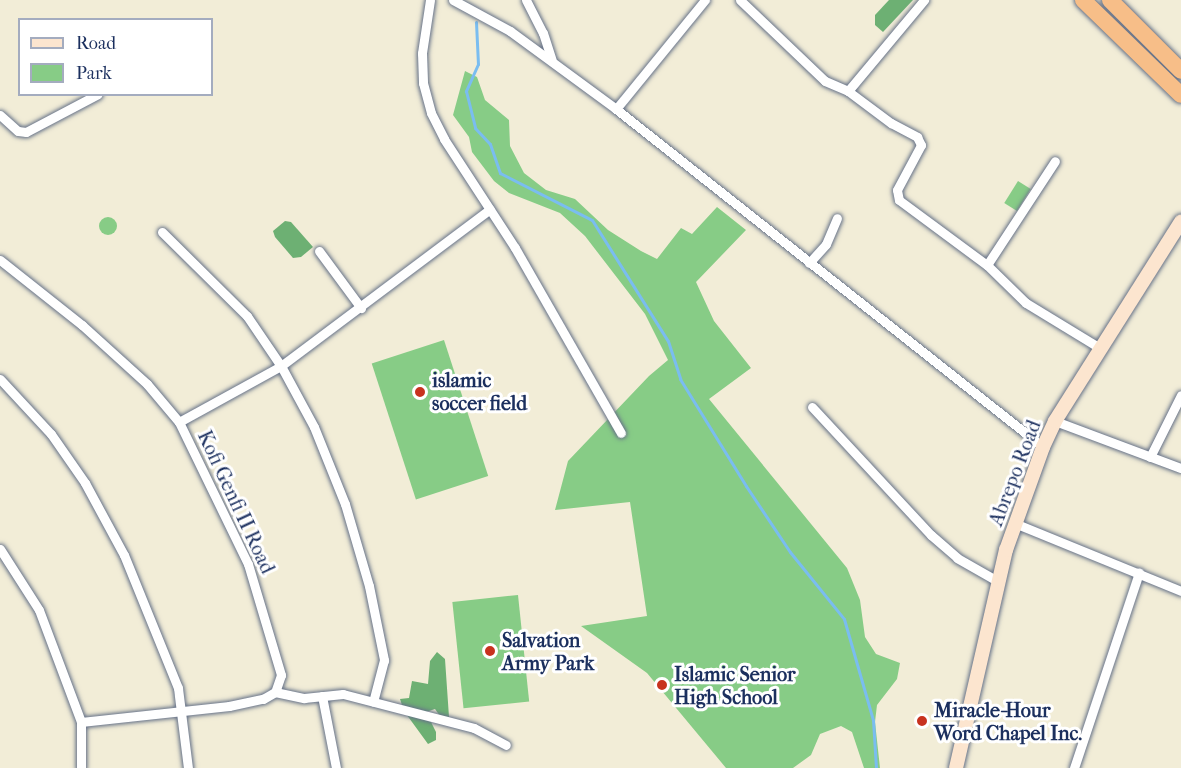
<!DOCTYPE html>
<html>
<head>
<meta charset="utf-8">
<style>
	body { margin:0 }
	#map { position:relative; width:1181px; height:768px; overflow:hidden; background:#f2edd7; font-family:"IM FELL French Canon",serif }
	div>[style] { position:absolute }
	.green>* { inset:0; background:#87cc86; transform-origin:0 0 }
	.round { border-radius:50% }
	.forest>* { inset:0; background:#6db073 }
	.stream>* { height:3px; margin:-1.5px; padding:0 1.5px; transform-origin:1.5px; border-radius:1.5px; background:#7abdf0 }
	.roads { filter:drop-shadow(0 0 2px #667288) drop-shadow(0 0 2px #667288) }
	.street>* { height:9px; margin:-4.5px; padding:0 4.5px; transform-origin:4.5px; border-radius:4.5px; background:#fff }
	.secondary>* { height:14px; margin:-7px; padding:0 7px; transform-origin:7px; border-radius:7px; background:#fce5cf }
	.highway>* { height:16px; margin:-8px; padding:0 8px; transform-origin:8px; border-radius:8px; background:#f7be88 }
	.dots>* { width:16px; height:16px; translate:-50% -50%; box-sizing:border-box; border:3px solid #fff; border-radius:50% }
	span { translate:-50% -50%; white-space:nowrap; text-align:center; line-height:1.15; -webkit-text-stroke:6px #fff; paint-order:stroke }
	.poi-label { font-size:20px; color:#1b2f5e; font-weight:700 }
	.left { translate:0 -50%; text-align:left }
	.street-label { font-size:20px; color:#1b2f5e }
	.legend { position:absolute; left:18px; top:18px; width:195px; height:78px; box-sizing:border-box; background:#fff; border:2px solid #a4acbf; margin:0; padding:8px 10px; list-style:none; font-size:18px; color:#1b2f5e }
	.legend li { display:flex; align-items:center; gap:12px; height:30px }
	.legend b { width:30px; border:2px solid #a4acbf }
</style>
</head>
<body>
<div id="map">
	<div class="green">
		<i style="clip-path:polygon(465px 71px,477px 77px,485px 100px,509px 120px,510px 146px,524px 173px,546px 190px,575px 199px,608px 230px,641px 251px,657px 259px,681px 228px,692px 234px,717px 207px,746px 230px,696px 282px,714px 321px,751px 368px,709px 399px,847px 568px,860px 600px,865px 637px,876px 654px,900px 663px,897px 679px,877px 705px,875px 722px,880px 768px,864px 768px,852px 732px,841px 726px,820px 734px,811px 755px,793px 768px,726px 768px,647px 673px,581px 626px,647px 616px,630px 502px,555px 510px,568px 461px,649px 376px,668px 360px,645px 314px,585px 236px,560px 213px,509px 193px,494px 181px,472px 152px,469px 137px,453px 115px)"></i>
		<i style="left:1018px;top:181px;width:15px;height:26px;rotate:32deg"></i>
		<i class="round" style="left:99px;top:217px;width:18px;height:18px"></i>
		<i style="left:444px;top:340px;width:143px;height:76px;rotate:72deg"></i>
		<i style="left:518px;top:595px;width:107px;height:66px;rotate:84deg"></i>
	</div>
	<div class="forest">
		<i style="clip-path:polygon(889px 0,913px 0,883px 32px,875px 25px,875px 15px)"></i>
		<i style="clip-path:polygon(285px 221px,291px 222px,313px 247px,301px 257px,293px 258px,275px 237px,273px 231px)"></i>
		<i style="clip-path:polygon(437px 652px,445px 659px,449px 717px,440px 716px,435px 709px,426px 712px,436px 732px,436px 740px,428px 744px,404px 711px,400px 699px,409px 698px,412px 681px,428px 684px,430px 661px)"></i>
	</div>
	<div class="stream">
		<i style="left:476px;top:22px;width:42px;rotate:87.3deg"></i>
		<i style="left:478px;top:64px;width:30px;rotate:114deg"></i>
		<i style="left:466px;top:91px;width:38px;rotate:76deg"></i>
		<i style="left:475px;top:128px;width:22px;rotate:47deg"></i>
		<i style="left:490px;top:144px;width:31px;rotate:71deg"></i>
		<i style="left:500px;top:173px;width:103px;rotate:27.1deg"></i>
		<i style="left:592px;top:220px;width:143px;rotate:57.9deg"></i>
		<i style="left:668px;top:341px;width:40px;rotate:72deg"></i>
		<i style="left:680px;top:379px;width:126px;rotate:58.3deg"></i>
		<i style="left:746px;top:486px;width:79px;rotate:56.3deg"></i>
		<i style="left:790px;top:552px;width:86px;rotate:51.1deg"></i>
		<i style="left:844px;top:619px;width:105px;rotate:74deg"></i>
		<i style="left:873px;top:720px;width:48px;rotate:86.4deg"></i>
	</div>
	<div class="roads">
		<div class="street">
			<i style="left:430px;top:0;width:54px;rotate:98.6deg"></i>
			<i style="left:422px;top:53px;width:30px;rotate:88deg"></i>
			<i style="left:423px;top:83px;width:31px;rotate:75deg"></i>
			<i style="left:431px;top:113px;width:29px;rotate:63deg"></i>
			<i style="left:444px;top:139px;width:130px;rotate:56.9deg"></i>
			<i style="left:515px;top:248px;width:213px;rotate:60.2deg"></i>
			<i style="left:453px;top:0;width:65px;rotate:28.5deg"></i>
			<i style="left:510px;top:31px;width:132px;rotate:36.3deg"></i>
			<i style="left:616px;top:109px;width:545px;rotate:38.36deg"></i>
			<i style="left:526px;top:0;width:37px;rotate:63deg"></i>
			<i style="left:543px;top:33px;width:28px;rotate:72deg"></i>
			<i style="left:740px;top:0;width:117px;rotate:43.6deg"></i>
			<i style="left:825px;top:81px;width:25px;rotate:23deg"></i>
			<i style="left:848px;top:91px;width:119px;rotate:-50.1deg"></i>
			<i style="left:848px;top:91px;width:54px;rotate:36.7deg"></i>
			<i style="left:891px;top:123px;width:30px;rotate:28deg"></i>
			<i style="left:917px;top:137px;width:9px;rotate:63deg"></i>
			<i style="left:921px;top:145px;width:51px;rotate:118.1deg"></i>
			<i style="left:897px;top:190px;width:10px;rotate:79deg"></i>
			<i style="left:899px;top:200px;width:109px;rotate:36.5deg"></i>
			<i style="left:987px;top:265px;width:54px;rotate:44.3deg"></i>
			<i style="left:1026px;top:303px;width:87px;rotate:31.3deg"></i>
			<i style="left:616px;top:109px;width:141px;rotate:-50.8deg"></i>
			<i style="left:0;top:115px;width:24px;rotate:42deg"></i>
			<i style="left:18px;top:131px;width:8px;rotate:7deg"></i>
			<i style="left:26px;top:132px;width:81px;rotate:-27.8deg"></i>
			<i style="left:162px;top:232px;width:120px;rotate:44.7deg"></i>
			<i style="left:247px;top:316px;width:60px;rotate:55.8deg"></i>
			<i style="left:281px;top:366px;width:69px;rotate:61.6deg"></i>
			<i style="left:314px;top:427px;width:83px;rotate:68.1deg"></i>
			<i style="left:345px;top:504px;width:85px;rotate:73.7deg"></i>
			<i style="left:369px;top:586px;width:76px;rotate:78.5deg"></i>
			<i style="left:384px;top:660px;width:43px;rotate:104.7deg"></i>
			<i style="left:319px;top:251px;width:71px;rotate:53.6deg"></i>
			<i style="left:0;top:260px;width:105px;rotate:38.4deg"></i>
			<i style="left:82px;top:325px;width:88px;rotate:42.2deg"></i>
			<i style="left:147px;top:384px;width:50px;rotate:49.9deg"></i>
			<i style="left:179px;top:422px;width:158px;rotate:64.1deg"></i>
			<i style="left:248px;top:564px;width:116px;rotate:73.4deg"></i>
			<i style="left:281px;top:675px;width:18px;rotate:109deg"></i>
			<i style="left:809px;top:263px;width:25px;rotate:-48deg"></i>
			<i style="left:826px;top:244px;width:28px;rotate:-67deg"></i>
			<i style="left:987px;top:265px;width:124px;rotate:-56.8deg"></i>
			<i style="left:0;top:379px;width:75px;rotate:47.2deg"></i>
			<i style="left:51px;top:434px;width:60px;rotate:55.2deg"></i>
			<i style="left:85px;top:483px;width:82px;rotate:61.6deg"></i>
			<i style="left:124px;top:555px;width:144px;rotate:67.9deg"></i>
			<i style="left:178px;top:688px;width:81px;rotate:82.9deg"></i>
			<i style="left:812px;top:407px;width:175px;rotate:47.1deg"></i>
			<i style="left:931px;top:535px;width:35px;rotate:41deg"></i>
			<i style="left:957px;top:558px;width:48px;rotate:29.7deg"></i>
			<i style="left:1055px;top:421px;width:134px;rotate:20.5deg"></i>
			<i style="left:179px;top:422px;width:116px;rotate:-28.8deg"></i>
			<i style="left:281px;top:366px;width:261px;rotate:-36.9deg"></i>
			<i style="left:1150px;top:457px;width:69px;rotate:-63.4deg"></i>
			<i style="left:1017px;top:524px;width:177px;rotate:22.2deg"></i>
			<i style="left:0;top:549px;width:72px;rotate:57.4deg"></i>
			<i style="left:39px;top:610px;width:120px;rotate:69.4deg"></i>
			<i style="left:81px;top:722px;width:46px;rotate:90deg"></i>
			<i style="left:322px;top:696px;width:73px;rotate:79deg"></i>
			<i style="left:81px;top:722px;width:149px;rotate:-6.2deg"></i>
			<i style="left:229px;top:706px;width:35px;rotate:-12deg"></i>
			<i style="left:263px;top:699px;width:14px;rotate:-30deg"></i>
			<i style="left:275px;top:692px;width:30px;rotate:12deg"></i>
			<i style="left:304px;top:698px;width:39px;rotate:-6deg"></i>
			<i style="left:343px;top:694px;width:135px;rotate:14.5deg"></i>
			<i style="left:474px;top:728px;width:36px;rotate:28deg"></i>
			<i style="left:1074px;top:768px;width:206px;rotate:-71.6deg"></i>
		</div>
		<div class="secondary">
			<i style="left:956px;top:768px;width:224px;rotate:-77.1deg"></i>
			<i style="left:1006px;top:550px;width:109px;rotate:-70.2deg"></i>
			<i style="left:1043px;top:447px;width:29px;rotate:-65deg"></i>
			<i style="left:1055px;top:421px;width:236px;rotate:-57.7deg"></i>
		</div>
		<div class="highway">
			<i style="left:1083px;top:0;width:136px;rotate:44.1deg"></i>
			<i style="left:1110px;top:0;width:100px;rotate:45deg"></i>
		</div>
	</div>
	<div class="dots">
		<i style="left:420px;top:392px;background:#c8321e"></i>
		<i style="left:490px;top:651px;background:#c8321e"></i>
		<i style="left:662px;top:685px;background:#c8321e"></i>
		<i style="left:922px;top:721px;background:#c8321e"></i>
	</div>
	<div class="poi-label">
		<span class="left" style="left:432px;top:392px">islamic<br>soccer field</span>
		<span class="left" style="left:502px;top:652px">Salvation<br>Army Park</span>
		<span class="left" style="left:674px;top:686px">Islamic Senior<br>High School</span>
		<span class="left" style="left:934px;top:722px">Miracle-Hour<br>Word Chapel Inc.</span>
	</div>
	<div class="street-label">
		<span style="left:1015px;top:473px;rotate:-69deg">Abrepo Road</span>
		<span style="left:236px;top:502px;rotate:65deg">Kofi Genfi II Road</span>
	</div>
	<ul class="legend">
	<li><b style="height:8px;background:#fce5cf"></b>Road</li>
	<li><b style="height:16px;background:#87cc86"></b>Park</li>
	</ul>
</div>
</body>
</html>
